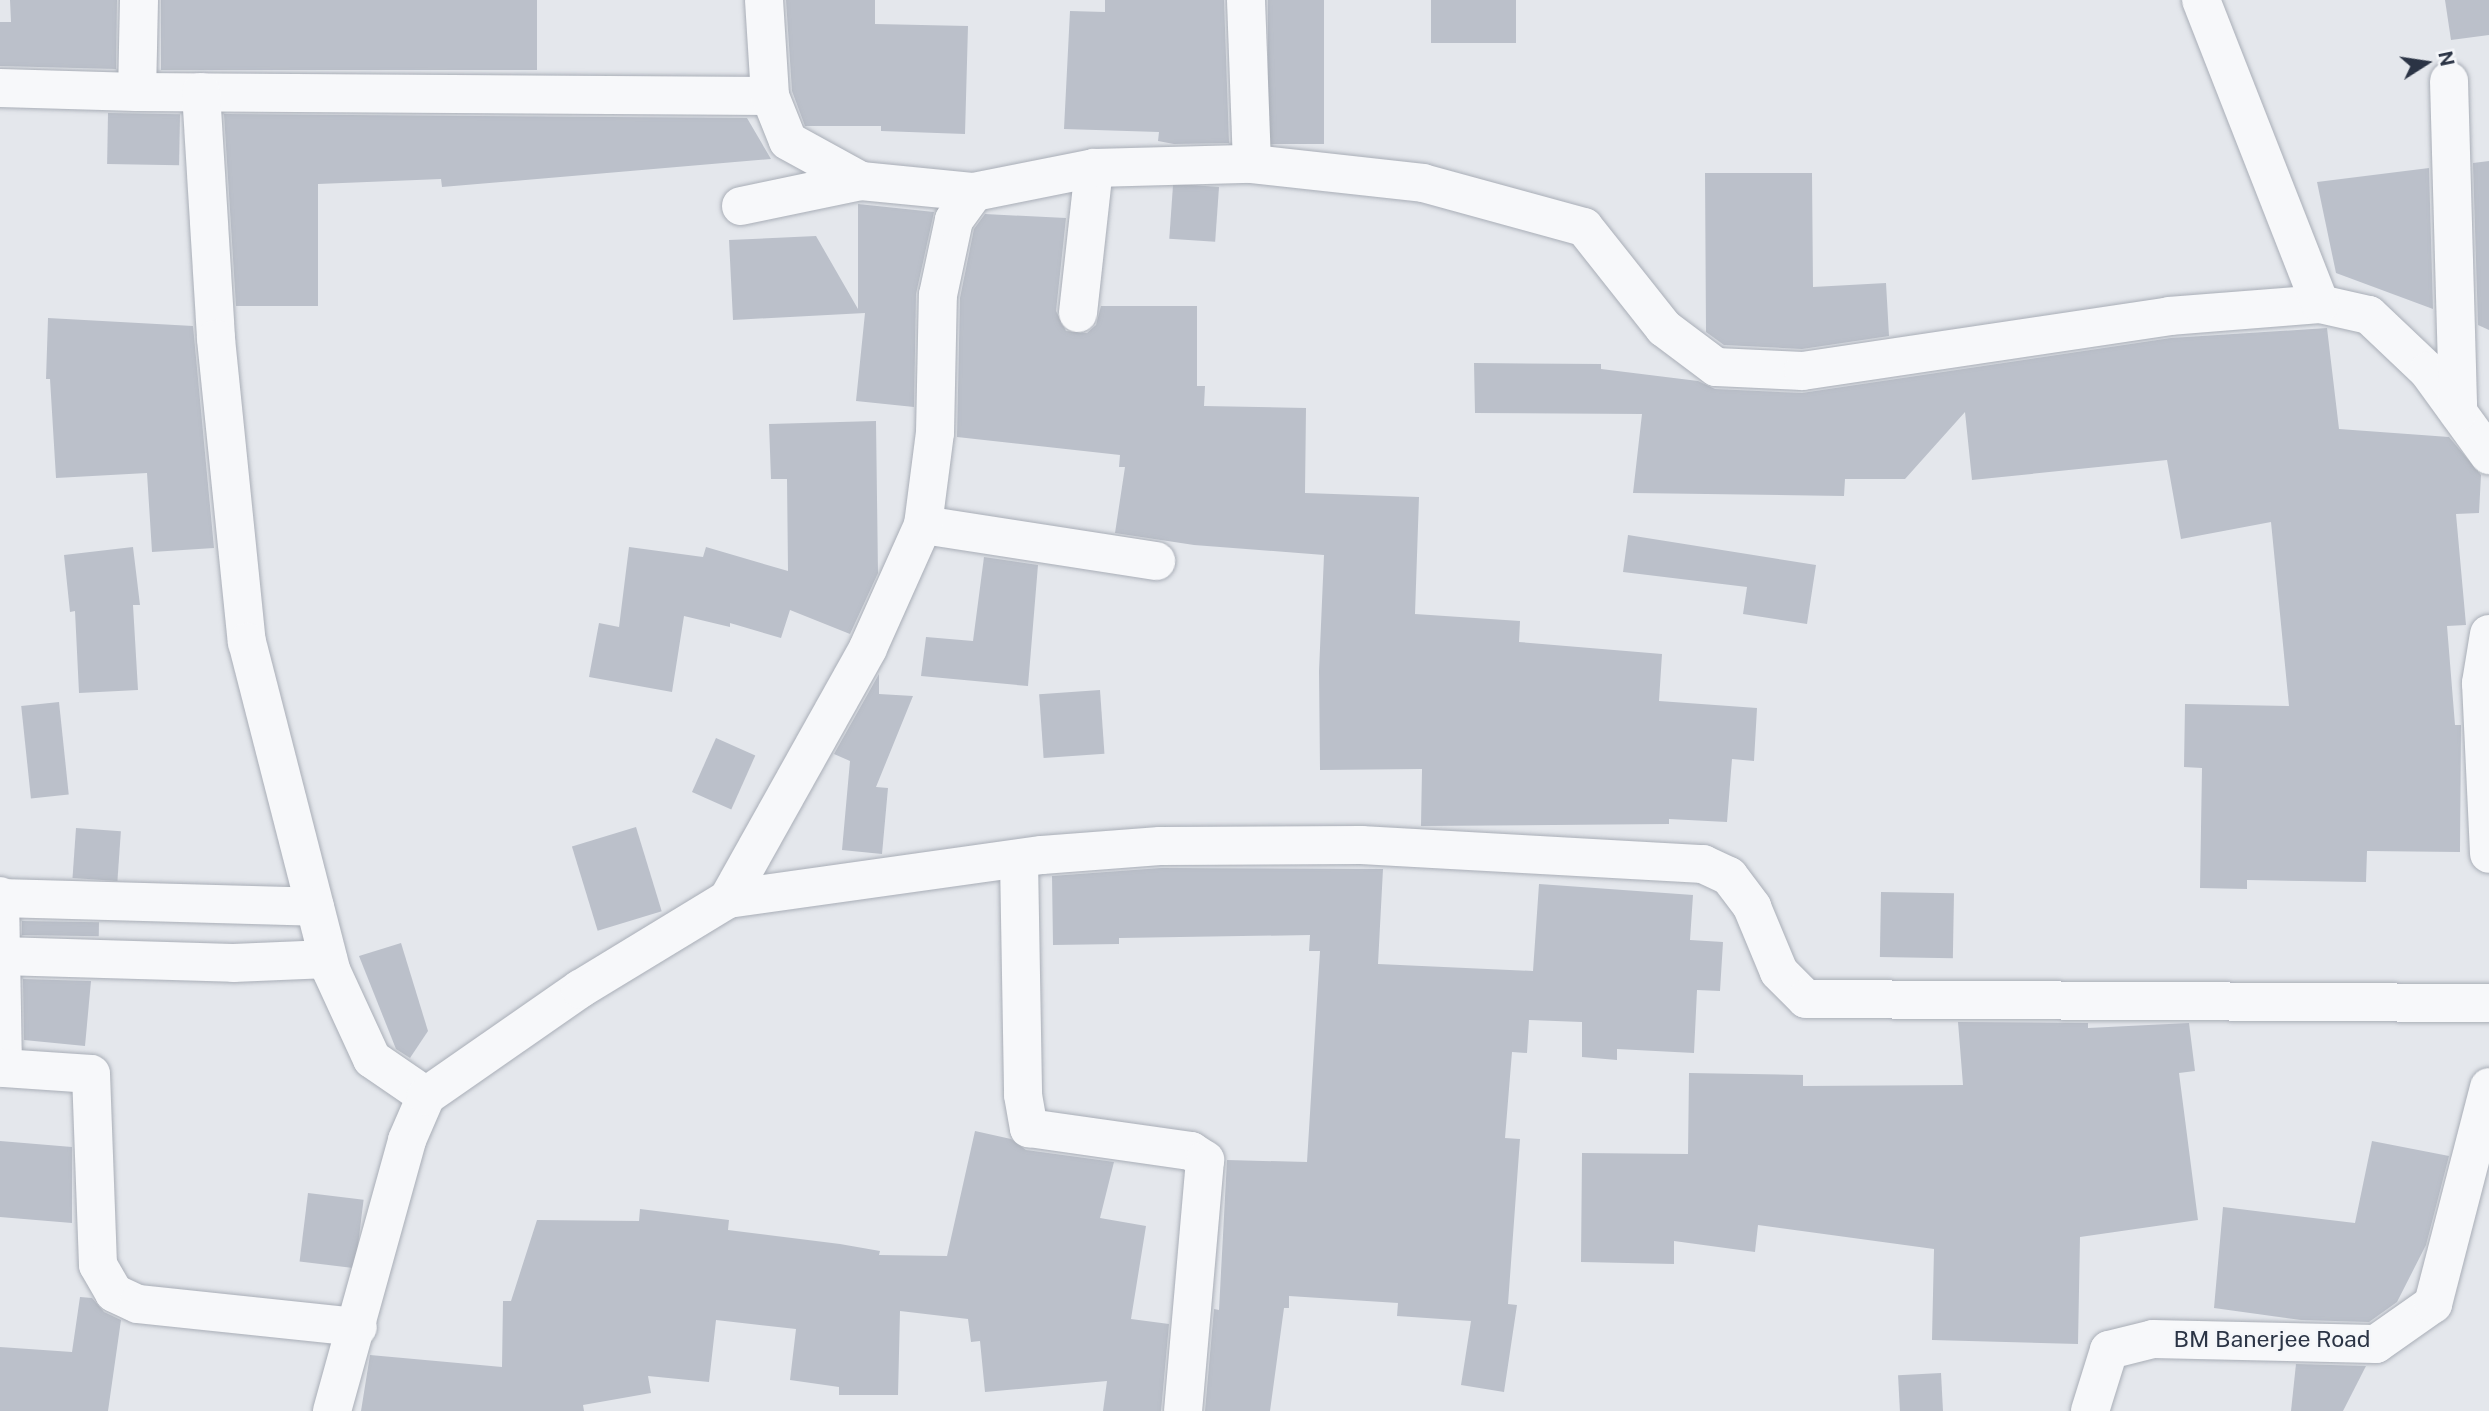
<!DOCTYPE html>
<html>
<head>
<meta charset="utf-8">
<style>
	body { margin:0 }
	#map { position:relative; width:2489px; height:1411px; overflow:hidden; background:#e4e7ec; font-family:"Public Sans",sans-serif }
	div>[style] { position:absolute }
	.building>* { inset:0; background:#bbc0ca; transform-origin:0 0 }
	.roads { filter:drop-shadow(0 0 2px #a9aeb7) drop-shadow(0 0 2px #a9aeb7) }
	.minor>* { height:38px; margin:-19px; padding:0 19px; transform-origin:19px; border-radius:19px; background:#f7f8fa }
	span { translate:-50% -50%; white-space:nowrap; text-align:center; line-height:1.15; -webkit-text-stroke:5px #f4f6f9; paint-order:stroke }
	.street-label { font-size:23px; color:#2b3445 }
	.north { position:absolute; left:2391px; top:28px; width:70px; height:70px; -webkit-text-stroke:5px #f4f6f9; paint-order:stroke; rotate:78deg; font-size:19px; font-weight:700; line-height:28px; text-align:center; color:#2b3445 }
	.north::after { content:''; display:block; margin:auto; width:24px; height:32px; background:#2b3445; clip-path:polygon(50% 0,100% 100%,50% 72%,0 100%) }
</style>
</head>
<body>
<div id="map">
	<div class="building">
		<i style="clip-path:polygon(10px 0,117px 0,116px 69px,0 66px,0 22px,11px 22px)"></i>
		<i style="left:161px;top:0;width:376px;height:70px"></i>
		<i style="clip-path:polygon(786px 0,875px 0,875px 24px,968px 26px,965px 134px,881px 131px,881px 126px,805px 126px,792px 91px)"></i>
		<i style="clip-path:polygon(1105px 0,1224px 0,1229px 143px,1174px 144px,1158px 141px,1159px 132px,1064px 129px,1070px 11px,1105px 12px)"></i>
		<i style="left:1268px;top:0;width:56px;height:144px"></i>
		<i style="left:1431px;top:0;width:85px;height:43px"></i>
		<i style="clip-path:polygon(2445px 0,2489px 0,2489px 35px,2451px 40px)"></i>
		<i style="left:108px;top:113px;width:72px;height:51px;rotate:1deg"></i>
		<i style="clip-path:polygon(224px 114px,747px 118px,771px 159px,442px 187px,441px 179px,318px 184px,318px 306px,236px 306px)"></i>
		<i style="clip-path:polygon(2489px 161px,2489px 330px,2478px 325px,2473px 163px)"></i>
		<i style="clip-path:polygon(2429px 168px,2433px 309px,2336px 273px,2317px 182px)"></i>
		<i style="clip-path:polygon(1705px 173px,1812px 173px,1813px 287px,1886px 283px,1889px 336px,1802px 349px,1724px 345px,1706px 332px)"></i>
		<i style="left:1219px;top:187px;width:55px;height:46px;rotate:94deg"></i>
		<i style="clip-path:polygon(858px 204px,934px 212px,916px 294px,914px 407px,856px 401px,865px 313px,733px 320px,729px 240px,816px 236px,858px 309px)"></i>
		<i style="clip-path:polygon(985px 214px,1066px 218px,1056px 311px,1066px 331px,1087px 333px,1096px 325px,1101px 306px,1197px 306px,1197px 386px,1205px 386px,1204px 406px,1306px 408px,1305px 493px,1419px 497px,1415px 614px,1520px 621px,1519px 642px,1662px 654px,1659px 701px,1757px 708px,1754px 761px,1732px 759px,1727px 822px,1669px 819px,1669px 824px,1421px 826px,1422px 769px,1320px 770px,1319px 671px,1324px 555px,1194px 545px,1115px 533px,1125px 467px,1119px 467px,1120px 455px,957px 437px,960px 298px,974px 229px)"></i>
		<i style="clip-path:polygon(48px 318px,193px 326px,214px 548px,152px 552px,147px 473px,56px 478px,50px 379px,46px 379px)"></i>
		<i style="clip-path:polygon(2327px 328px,2339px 429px,2449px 437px,2481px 475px,2479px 513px,2456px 514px,2466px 625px,2447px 626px,2455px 725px,2461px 725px,2460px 852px,2367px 851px,2366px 882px,2247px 880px,2247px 889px,2200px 888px,2202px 768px,2184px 767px,2185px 704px,2289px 706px,2271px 522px,2181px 539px,2167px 460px,1972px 480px,1965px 412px,1905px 479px,1845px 479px,1844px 496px,1633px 493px,1642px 414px,1475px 413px,1474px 363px,1601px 364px,1601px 369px,1698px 381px,1715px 389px,1802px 393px,2171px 338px)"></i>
		<i style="clip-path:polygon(876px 421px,878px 573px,850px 634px,790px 610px,781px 638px,730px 623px,730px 627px,684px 616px,672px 692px,589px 677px,599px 623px,619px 627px,629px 547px,703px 557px,706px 547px,788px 571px,787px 479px,771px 479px,769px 424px)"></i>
		<i style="clip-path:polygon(1628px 535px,1816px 565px,1807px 624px,1743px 614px,1747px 587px,1623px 572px)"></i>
		<i style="clip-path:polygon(133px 547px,140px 605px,133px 605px,138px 690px,79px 693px,75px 611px,70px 612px,64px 555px)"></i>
		<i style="clip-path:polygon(984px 557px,1038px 565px,1028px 686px,921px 676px,926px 637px,973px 641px)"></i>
		<i style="clip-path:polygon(879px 674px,879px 694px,913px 696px,876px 787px,888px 788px,882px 854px,842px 850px,850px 761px,834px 754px)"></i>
		<i style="left:1100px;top:690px;width:64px;height:61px;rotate:86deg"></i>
		<i style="left:59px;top:702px;width:93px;height:38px;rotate:84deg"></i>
		<i style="left:716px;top:738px;width:43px;height:59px;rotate:24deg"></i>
		<i style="left:636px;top:827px;width:88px;height:67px;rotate:73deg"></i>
		<i style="left:76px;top:828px;width:45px;height:50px;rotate:4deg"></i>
		<i style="clip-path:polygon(1161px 868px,1383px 869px,1378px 964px,1533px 971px,1539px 884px,1693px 895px,1690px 940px,1723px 942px,1720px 991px,1697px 990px,1694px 1053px,1617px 1049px,1617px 1060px,1582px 1057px,1582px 1022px,1529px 1020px,1527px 1053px,1512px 1052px,1505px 1138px,1520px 1139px,1508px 1304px,1517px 1305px,1504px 1392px,1461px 1385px,1471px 1321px,1397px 1316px,1398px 1303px,1289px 1296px,1289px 1308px,1284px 1308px,1270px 1411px,1205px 1411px,1214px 1309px,1219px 1310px,1227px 1160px,1307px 1162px,1320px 951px,1309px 951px,1310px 935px,1119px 938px,1119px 944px,1053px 945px,1052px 876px)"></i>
		<i style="left:1881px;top:892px;width:73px;height:65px;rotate:1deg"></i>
		<i style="left:22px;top:921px;width:77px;height:14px;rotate:1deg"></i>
		<i style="clip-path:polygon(401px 943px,428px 1031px,410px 1058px,396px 1049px,359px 956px)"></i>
		<i style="clip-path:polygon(23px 979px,91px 981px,85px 1046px,24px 1040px)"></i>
		<i style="clip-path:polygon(1958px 1022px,2088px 1023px,2088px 1028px,2189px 1023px,2195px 1071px,2179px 1073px,2198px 1220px,2080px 1237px,2078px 1344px,1932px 1340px,1934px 1249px,1758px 1225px,1755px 1252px,1674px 1241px,1674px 1264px,1581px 1262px,1582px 1153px,1688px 1154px,1689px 1073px,1803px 1075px,1803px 1086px,1963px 1085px)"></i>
		<i style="clip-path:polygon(975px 1131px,1011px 1139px,1026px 1150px,1114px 1162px,1100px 1218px,1146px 1226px,1131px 1319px,1169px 1324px,1161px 1411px,1103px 1411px,1107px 1381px,985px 1392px,980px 1341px,971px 1342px,968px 1319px,900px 1311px,898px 1395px,839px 1395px,839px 1387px,790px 1380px,796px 1329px,716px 1320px,709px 1382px,648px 1376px,651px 1393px,583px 1405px,584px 1411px,361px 1411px,370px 1355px,502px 1367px,503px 1301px,511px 1301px,537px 1220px,639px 1221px,640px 1209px,729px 1220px,728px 1230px,840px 1244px,880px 1251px,879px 1255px,947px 1256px)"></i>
		<i style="clip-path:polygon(0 1141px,72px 1147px,72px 1223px,0 1217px)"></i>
		<i style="clip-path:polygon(2372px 1141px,2449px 1156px,2426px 1245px,2397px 1302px,2369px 1322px,2301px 1320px,2214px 1308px,2223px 1207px,2355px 1223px)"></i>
		<i style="left:308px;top:1193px;width:56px;height:69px;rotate:7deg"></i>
		<i style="clip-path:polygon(80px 1297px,92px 1298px,104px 1312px,121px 1320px,108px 1411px,0 1411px,0 1347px,72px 1352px)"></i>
		<i style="clip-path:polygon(2296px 1364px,2366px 1366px,2343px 1411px,2291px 1411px)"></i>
		<i style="left:1941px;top:1373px;width:38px;height:43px;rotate:87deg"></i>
	</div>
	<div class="roads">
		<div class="minor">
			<i style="left:139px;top:0;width:92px;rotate:91.2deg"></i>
			<i style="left:137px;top:92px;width:633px;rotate:0.36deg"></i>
			<i style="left:764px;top:0;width:96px;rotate:86.4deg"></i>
			<i style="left:770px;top:96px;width:48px;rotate:68.2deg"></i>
			<i style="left:788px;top:141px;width:83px;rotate:28.7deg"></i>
			<i style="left:861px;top:181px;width:114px;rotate:5.6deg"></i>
			<i style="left:1246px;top:0;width:164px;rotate:87.9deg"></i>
			<i style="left:1252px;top:164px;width:172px;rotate:6.3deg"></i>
			<i style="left:1423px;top:183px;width:167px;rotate:15.3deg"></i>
			<i style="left:1584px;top:227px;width:129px;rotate:51.6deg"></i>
			<i style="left:1664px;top:328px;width:65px;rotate:36.9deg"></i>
			<i style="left:1716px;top:367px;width:87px;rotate:2.6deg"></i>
			<i style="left:1803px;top:371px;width:370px;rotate:-8.5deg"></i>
			<i style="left:2169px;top:316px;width:151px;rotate:-4.5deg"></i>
			<i style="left:2320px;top:304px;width:50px;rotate:12.7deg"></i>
			<i style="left:2369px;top:315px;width:81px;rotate:43.5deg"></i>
			<i style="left:2428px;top:371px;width:104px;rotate:54deg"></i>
			<i style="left:2201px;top:0;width:326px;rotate:68.6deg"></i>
			<i style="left:2449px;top:81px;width:331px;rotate:88.4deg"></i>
			<i style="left:0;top:88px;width:137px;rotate:1.7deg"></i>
			<i style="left:201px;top:92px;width:247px;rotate:86.5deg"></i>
			<i style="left:216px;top:339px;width:305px;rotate:84.2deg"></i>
			<i style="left:247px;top:642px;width:339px;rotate:75.6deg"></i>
			<i style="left:331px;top:970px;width:98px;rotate:65.3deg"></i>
			<i style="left:372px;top:1059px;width:65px;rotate:34.4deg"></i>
			<i style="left:741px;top:206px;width:123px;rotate:-11.8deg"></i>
			<i style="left:1078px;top:313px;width:146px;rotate:-83.7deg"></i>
			<i style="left:923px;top:525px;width:236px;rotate:8.8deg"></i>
			<i style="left:2489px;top:634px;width:50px;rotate:99.3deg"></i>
			<i style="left:2481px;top:683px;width:171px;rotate:87.3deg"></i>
			<i style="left:1019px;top:860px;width:235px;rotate:89deg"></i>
			<i style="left:1023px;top:1095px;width:34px;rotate:80deg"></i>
			<i style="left:1029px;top:1128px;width:164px;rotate:8.1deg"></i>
			<i style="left:1191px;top:1151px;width:17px;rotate:33deg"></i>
			<i style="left:1205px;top:1160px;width:252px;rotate:95deg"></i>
			<i style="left:0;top:896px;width:172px;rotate:89deg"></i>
			<i style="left:3px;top:1068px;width:88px;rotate:3.9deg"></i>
			<i style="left:91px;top:1074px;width:191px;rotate:87.9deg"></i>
			<i style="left:98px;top:1265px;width:32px;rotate:60deg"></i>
			<i style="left:114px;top:1293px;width:26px;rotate:25deg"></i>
			<i style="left:138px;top:1304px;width:221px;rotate:6deg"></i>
			<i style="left:0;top:898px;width:315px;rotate:1.6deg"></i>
			<i style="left:728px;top:899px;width:287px;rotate:-60.8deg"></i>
			<i style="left:868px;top:648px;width:135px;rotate:-65.9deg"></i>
			<i style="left:923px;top:525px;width:93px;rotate:-82.6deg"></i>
			<i style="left:935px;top:433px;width:138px;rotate:-88.8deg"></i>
			<i style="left:938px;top:295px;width:77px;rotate:-78deg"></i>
			<i style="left:954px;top:220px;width:34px;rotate:-54deg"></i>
			<i style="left:974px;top:192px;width:122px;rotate:-11.3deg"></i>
			<i style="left:1094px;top:168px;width:158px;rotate:-1.5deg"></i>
			<i style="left:1px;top:956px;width:232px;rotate:1.7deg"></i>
			<i style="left:233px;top:963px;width:95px;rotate:-2.4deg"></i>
			<i style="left:332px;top:1411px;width:281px;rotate:-74.5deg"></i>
			<i style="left:407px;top:1140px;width:48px;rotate:-66.6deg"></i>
			<i style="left:426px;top:1096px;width:188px;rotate:-34.8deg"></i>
			<i style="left:580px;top:989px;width:173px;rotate:-31.3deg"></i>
			<i style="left:728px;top:899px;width:317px;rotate:-8deg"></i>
			<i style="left:1042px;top:855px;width:118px;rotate:-4.4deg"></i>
			<i style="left:1160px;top:846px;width:201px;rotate:-0.3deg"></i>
			<i style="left:1361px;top:845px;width:343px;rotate:3.2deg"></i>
			<i style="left:1703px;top:864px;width:29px;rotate:25deg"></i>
			<i style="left:1729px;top:876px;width:39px;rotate:53deg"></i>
			<i style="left:1752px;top:907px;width:70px;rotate:67.4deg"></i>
			<i style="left:1779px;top:972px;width:38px;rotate:45deg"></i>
			<i style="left:1806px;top:999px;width:683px;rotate:0.34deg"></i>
			<i style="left:2090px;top:1411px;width:64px;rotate:-72.7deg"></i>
			<i style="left:2109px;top:1350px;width:45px;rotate:-14deg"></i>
			<i style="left:2153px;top:1339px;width:223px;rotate:1.3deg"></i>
			<i style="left:2376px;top:1344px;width:70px;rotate:-35.1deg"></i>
			<i style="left:2433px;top:1304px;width:224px;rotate:-75.5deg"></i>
		</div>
	</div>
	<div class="street-label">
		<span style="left:2272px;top:1339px">BM Banerjee Road</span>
	</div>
	<div class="north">N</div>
</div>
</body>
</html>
